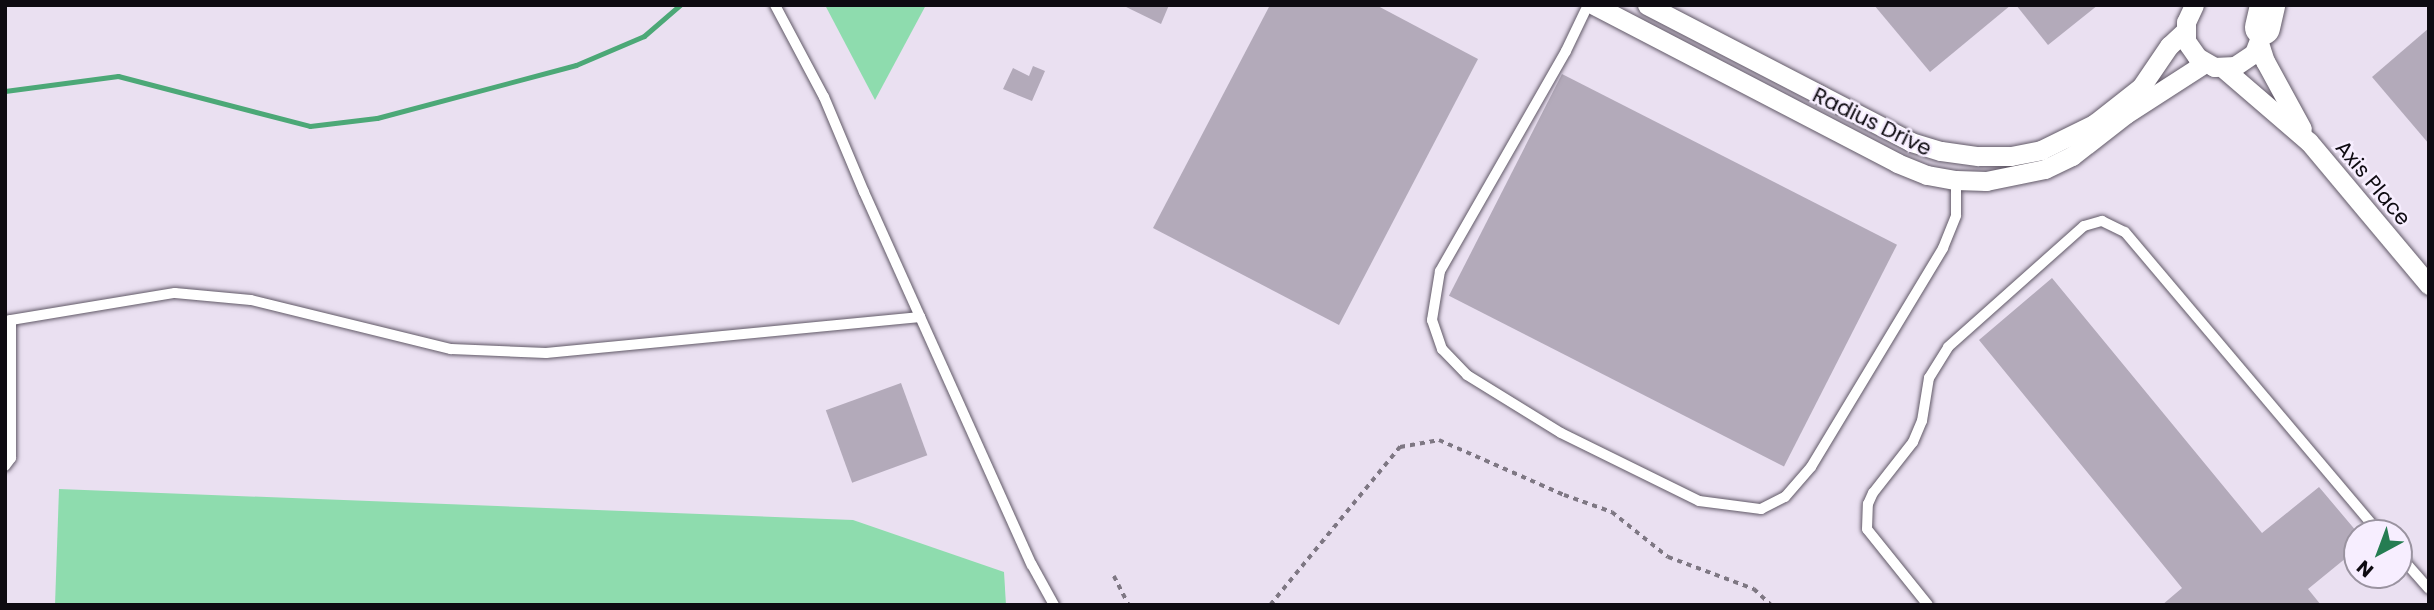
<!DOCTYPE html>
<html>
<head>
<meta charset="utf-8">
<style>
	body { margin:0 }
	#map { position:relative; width:2434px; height:610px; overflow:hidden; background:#eae0f1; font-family:Poppins,sans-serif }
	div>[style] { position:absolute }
	.green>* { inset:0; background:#8edcae }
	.stream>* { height:5px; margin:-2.5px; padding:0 2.5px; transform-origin:2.5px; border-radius:2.5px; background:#4ca877 }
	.building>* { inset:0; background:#b3aaba; transform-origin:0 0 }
	.path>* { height:3.5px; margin-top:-1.75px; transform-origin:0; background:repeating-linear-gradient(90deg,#7e7783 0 5px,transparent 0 10px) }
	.roads { filter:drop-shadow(0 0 2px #615967) drop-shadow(0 0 2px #615967) }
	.lane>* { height:10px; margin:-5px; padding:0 5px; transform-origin:5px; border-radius:5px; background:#fff }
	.street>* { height:19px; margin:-9.5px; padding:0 9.5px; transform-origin:9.5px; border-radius:9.5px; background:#fff }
	.highway>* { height:35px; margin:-17.5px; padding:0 17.5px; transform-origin:17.5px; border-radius:17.5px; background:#fff }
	span { translate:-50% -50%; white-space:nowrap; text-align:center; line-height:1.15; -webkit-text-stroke:5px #f7eeff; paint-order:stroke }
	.street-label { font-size:21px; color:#0e0b11 }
	.frame { position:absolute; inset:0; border:7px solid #0e0b11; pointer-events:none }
	.north { position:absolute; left:2343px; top:519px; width:70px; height:70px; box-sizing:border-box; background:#f7eeff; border:2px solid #9a93a0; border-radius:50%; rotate:221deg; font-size:19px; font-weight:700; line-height:28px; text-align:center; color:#0e0b11 }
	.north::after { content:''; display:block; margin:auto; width:24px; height:32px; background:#257d52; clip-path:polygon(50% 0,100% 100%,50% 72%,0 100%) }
</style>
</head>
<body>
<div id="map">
	<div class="green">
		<i style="clip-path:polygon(825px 5px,926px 5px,875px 100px)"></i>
		<i style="clip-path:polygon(59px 489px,853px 520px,1004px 572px,1006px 605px,55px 605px)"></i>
	</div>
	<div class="stream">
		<i style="left:5px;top:91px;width:114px;rotate:-7.6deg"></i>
		<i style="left:118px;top:76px;width:198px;rotate:14.6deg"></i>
		<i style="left:310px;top:126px;width:67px;rotate:-6.8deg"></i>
		<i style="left:377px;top:118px;width:206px;rotate:-14.9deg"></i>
		<i style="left:576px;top:65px;width:74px;rotate:-23.1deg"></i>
		<i style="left:644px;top:36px;width:48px;rotate:-40.7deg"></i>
	</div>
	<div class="building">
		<i style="clip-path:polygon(1122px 5px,1169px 5px,1161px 24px)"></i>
		<i style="clip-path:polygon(1270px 5px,1376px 5px,1478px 59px,1339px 325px,1153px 228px)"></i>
		<i style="clip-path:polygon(1874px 5px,2011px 5px,1930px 72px)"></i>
		<i style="clip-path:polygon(2016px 5px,2098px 5px,2048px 45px)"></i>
		<i style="clip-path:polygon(2429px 28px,2429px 144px,2372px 77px)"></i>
		<i style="clip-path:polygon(1033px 66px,1045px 71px,1032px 101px,1003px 89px,1013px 68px,1029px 76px)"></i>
		<i style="left:1562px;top:74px;width:376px;height:249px;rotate:27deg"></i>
		<i style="clip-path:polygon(2052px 278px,2262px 533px,2319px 487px,2357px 532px,2357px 549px,2308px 589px,2321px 605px,2162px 605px,2182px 588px,1979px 340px)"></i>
		<i style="left:901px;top:383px;width:77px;height:80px;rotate:70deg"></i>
	</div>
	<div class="path">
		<i style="left:1114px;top:576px;width:33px;rotate:63deg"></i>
		<i style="left:1270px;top:605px;width:205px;rotate:-50.6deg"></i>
		<i style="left:1400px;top:447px;width:40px;rotate:-10deg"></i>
		<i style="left:1439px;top:440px;width:137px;rotate:23.7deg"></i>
		<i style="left:1564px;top:495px;width:51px;rotate:19.5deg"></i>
		<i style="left:1612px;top:512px;width:72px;rotate:38.8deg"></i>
		<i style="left:1668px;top:557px;width:92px;rotate:20.4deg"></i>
		<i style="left:1754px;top:589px;width:23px;rotate:43deg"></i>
	</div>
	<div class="roads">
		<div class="lane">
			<i style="left:775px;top:5px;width:104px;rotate:62deg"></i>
			<i style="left:824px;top:97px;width:103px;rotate:67.2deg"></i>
			<i style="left:864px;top:192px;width:409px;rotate:65.8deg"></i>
			<i style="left:1032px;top:565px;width:46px;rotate:61.2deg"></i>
			<i style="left:1588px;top:5px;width:51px;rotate:115.6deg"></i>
			<i style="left:1566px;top:51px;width:254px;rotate:119.8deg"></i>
			<i style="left:1440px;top:271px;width:50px;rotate:99.3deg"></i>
			<i style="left:1432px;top:320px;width:31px;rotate:71deg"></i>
			<i style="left:1442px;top:349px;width:36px;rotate:46deg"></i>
			<i style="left:1467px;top:375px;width:110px;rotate:31.7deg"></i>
			<i style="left:1561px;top:433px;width:154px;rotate:26.2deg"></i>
			<i style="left:1699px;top:501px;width:63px;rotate:7.4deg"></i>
			<i style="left:1761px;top:509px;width:27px;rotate:-27deg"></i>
			<i style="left:1785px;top:497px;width:40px;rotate:-49deg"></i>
			<i style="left:1811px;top:467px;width:256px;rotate:-58.9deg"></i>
			<i style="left:1943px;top:248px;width:35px;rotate:-68deg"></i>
			<i style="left:1956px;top:215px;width:35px;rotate:-90deg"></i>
			<i style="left:5px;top:321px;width:172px;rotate:-9.4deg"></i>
			<i style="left:175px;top:293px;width:76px;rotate:5.3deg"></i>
			<i style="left:251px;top:300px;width:206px;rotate:13.8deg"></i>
			<i style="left:451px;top:349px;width:95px;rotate:2.4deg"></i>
			<i style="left:546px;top:353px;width:376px;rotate:-5.5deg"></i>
			<i style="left:5px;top:466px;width:10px;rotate:-53deg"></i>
			<i style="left:11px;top:458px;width:138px;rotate:-90deg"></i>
			<i style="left:2399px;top:555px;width:45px;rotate:48.6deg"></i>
			<i style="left:1928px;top:605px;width:97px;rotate:-128.8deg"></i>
			<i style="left:1867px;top:529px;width:25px;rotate:-88deg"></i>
			<i style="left:1868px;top:504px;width:12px;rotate:-66deg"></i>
			<i style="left:1873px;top:493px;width:65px;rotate:-51.9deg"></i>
			<i style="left:1913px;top:442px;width:23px;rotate:-67deg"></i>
			<i style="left:1922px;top:421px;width:44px;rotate:-80.8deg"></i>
			<i style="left:1929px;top:378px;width:36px;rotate:-58deg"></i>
			<i style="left:1948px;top:347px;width:182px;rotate:-41.7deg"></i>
			<i style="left:2084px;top:226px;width:19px;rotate:-16deg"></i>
			<i style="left:2102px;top:221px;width:25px;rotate:26deg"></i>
			<i style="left:2125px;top:232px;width:394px;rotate:49.8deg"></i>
		</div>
		<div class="street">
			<i style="left:1594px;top:5px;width:342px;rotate:27.5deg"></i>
			<i style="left:1897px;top:163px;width:32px;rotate:22deg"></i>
			<i style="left:1927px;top:175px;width:29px;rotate:10deg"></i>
			<i style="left:1956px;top:180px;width:30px;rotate:2deg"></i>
			<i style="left:1986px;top:181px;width:60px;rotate:-11.5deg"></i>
			<i style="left:2045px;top:169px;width:30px;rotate:-26deg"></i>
			<i style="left:2072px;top:156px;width:68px;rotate:-37.9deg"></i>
			<i style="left:2126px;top:114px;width:94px;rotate:-32.8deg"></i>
			<i style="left:1647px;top:5px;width:297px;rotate:27.4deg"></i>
			<i style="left:1911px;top:142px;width:31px;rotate:17deg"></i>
			<i style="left:1941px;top:151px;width:37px;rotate:8deg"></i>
			<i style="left:1978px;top:156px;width:33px"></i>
			<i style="left:2011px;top:156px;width:31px;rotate:-11deg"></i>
			<i style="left:2041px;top:150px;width:59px;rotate:-26.1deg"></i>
			<i style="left:2094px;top:124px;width:60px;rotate:-38.2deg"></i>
			<i style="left:2141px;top:87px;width:50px;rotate:-55.7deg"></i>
			<i style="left:2169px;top:46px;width:22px;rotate:-43deg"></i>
			<i style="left:2194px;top:5px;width:19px;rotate:115deg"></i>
			<i style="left:2186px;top:22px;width:19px;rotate:90deg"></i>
			<i style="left:2186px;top:41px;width:19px;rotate:55deg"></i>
			<i style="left:2197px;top:57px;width:20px;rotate:30deg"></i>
			<i style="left:2214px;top:67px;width:21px;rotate:-3deg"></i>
			<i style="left:2235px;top:66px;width:23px;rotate:-34deg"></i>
			<i style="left:2254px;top:53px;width:19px;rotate:-69deg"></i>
			<i style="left:2261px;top:35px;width:15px;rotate:-94deg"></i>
			<i style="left:2259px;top:43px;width:19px;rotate:72deg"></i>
			<i style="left:2265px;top:61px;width:77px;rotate:61.4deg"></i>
			<i style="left:2223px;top:68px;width:113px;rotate:40.7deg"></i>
			<i style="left:2309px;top:142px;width:187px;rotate:50deg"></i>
		</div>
		<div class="highway">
			<i style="left:2262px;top:27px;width:23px;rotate:-77deg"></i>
		</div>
	</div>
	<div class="street-label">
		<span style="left:1872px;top:122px;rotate:26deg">Radius Drive</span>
		<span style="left:2373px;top:183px;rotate:50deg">Axis Place</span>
	</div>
	<div class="frame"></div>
	<div class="north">N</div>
</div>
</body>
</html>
